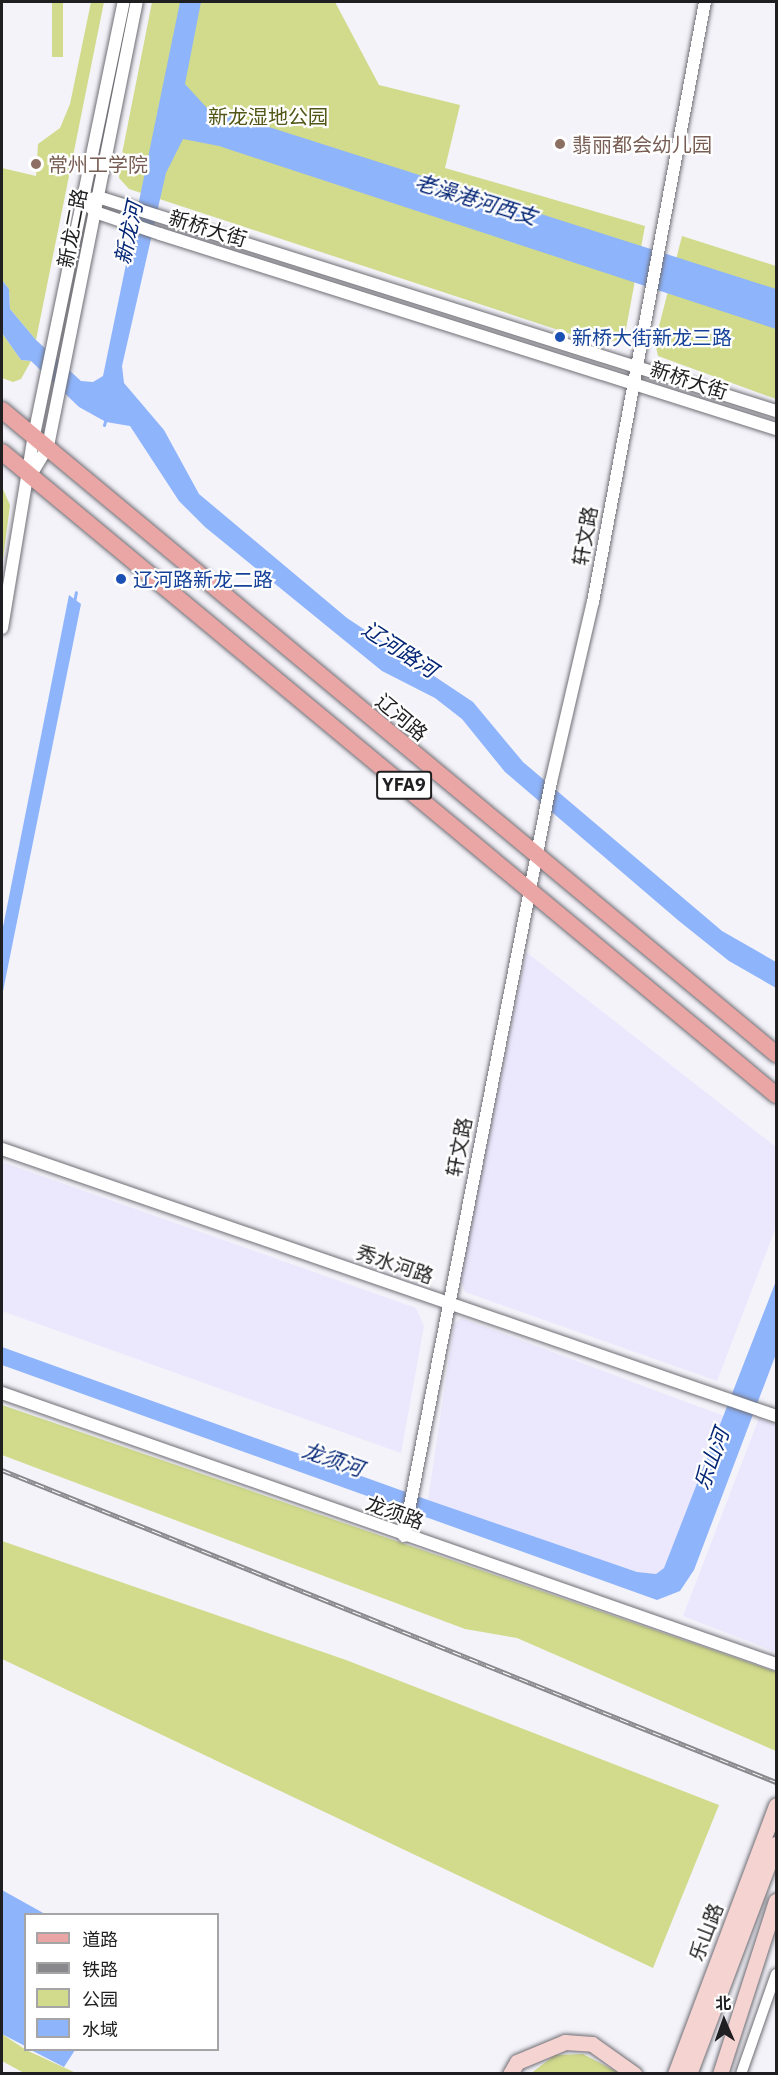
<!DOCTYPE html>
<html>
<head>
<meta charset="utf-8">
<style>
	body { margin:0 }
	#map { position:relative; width:778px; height:2075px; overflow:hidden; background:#f4f3fa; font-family:"IBM Plex Sans","Noto Sans SC",sans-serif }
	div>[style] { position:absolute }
	.commercial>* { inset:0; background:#ebe7fd }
	.green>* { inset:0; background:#d1db8b; transform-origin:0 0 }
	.water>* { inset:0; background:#8eb4fc }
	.stream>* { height:3px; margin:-1.5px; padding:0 1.5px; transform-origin:1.5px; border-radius:1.5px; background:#8eb4fc }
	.roads { filter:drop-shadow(0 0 2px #6f6e74) drop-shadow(0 0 2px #6f6e74) }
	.minor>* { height:10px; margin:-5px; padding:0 5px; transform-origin:5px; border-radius:5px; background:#fff }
	.tertiary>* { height:12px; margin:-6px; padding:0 6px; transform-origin:6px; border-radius:6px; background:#fff }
	.secondary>* { height:15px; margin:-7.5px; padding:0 7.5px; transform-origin:7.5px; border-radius:7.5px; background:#f4d3d1 }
	.primary>* { height:16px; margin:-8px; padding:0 8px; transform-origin:8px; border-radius:8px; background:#eaa6a4 }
	.rail>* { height:5px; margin-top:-2.5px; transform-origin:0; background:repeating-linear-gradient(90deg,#fff 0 9px,#89888d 0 18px); box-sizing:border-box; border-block:2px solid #89888d }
	.dots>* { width:16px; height:16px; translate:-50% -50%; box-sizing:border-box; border:3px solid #fff; border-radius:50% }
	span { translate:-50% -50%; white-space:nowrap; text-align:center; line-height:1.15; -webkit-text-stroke:4.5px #fff; paint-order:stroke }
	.shield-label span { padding:2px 4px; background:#fff; border:2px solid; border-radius:4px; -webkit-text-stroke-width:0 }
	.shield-label { font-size:18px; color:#1f1f21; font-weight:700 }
	.park-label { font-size:20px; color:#525717 }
	.education-label { font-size:20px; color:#785e54 }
	.left { translate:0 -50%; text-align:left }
	.street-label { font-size:20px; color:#1f1f21 }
	.transit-label { font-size:20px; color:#164399 }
	.water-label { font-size:21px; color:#032575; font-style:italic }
	.frame { position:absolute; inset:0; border:3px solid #1f1f21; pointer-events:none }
	.legend { position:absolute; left:24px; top:1913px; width:195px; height:138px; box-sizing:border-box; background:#fff; border:2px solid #a5a5a6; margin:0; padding:8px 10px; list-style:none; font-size:18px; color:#1f1f21 }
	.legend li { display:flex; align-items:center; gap:12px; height:30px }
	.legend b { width:30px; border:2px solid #a5a5a6 }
	.north { position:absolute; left:694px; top:1991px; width:60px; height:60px; -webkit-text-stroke:4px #fff; paint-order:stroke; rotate:358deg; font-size:16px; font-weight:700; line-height:24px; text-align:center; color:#1f1f21 }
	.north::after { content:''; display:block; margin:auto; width:21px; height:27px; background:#1f1f21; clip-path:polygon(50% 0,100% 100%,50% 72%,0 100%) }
</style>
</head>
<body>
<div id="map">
	<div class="commercial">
		<i style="clip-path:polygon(526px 952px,776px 1147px,776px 1227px,717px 1381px,465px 1292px,460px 1277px)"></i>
		<i style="clip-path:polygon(2px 1162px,416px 1308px,424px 1326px,401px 1453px,2px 1311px)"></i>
		<i style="clip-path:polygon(461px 1318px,724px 1416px,664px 1568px,656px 1574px,637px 1572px,428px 1500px,454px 1324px)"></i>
		<i style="clip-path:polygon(759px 1418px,776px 1425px,776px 1652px,683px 1616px)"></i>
	</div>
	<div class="green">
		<i style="left:52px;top:2px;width:11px;height:55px"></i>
		<i style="clip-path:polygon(91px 2px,104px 2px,36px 340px,10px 309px,9px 289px,2px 280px,2px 168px,36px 176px,38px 144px,60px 128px,70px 104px)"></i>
		<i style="clip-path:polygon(152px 2px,335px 2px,379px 85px,460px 105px,445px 168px,645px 226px,626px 329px,619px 340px,598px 343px,129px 189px,119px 178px,120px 164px)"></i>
		<i style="clip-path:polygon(682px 236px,776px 266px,776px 399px,658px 356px,655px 342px)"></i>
		<i style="clip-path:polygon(2px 333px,21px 360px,31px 361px,21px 379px,13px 382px,2px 378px)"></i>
		<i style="clip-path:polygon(2px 487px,10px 505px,2px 567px)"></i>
		<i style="clip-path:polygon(2px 1405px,776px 1672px,776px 1751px,517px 1638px,465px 1629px,2px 1455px)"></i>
		<i style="clip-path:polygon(2px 1541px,346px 1660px,719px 1805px,653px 1968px,2px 1659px)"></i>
		<i style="clip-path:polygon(2px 2034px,26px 2050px,76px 2073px,24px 2073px,2px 2061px)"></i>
		<i style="clip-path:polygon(583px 2054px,621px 2074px,530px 2074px,555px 2055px)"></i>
	</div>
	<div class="water">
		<i style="clip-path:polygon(180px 2px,201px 2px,185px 84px,206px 107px,776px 289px,776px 329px,219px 146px,183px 139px,166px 173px,122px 366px,124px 383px,164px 430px,199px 494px,347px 618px,473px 702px,523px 762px,722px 931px,776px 962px,776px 988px,729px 961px,679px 921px,505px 772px,462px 719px,435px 698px,382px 671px,205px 527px,179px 501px,130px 426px,106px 422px,79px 407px,31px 361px,21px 360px,2px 333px,2px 280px,9px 289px,10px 309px,36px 340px,81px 381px,93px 382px,103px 376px)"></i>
		<i style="clip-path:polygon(69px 595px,81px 604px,2px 996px,2px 932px)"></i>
		<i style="clip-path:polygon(776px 1281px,776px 1354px,694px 1570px,680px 1591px,657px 1600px,2px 1365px,2px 1347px,428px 1500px,637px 1572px,656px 1574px,664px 1568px)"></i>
		<i style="clip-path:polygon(2px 1890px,45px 1914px,26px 1914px,25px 2046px,2px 2034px)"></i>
		<i style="clip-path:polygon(31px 2050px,75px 2050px,64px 2067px)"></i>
	</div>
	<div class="stream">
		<i style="left:104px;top:425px;width:7px;rotate:-74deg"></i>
		<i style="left:74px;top:602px;width:10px;rotate:-79deg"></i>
	</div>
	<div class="roads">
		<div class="minor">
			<i style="left:741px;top:2074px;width:106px;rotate:-70.7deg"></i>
		</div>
		<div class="tertiary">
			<i style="left:85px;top:201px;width:15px;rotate:48deg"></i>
			<i style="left:95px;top:212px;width:69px;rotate:18.7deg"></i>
			<i style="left:160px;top:234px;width:646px;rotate:17.57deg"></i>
			<i style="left:85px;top:201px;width:14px;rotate:-17deg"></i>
			<i style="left:98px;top:197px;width:711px;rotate:17.52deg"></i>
			<i style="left:32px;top:473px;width:31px;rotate:-59deg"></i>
			<i style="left:48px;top:446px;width:453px;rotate:-78.7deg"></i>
			<i style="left:2px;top:628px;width:196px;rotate:-80.6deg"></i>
			<i style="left:34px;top:435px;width:442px;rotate:-78.3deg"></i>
			<i style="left:2px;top:1149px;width:819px;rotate:19.03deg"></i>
			<i style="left:2px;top:1393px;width:820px;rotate:19.3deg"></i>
			<i style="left:404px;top:1536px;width:768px;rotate:-78.97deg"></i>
			<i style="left:551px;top:782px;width:185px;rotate:-76.9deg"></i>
			<i style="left:593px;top:602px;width:610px;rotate:-79.43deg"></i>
		</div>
		<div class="secondary">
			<i style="left:510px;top:2074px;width:14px;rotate:-60deg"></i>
			<i style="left:517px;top:2062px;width:52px;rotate:-22.6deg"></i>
			<i style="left:565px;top:2042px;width:27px;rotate:4deg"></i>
			<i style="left:592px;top:2044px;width:52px;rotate:35.5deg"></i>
			<i style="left:675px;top:2074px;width:287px;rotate:-69.4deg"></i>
			<i style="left:689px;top:2074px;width:246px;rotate:-69.3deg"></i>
			<i style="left:720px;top:2074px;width:182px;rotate:-72.1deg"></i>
		</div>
		<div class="primary">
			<i style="left:2px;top:410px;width:1007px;rotate:39.76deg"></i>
			<i style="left:2px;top:452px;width:1006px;rotate:39.72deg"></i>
		</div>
	</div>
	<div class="rail">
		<i style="left:2px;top:1470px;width:835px;rotate:21.95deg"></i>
	</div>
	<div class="dots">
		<i style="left:560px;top:144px;background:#8d6e63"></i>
		<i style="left:36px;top:164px;background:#8d6e63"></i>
		<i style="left:560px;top:337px;background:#1a4fb4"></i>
		<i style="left:121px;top:579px;background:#1a4fb4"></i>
	</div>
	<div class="shield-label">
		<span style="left:404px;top:785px">YFA9</span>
	</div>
	<div class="park-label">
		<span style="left:268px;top:116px">新龙湿地公园</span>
	</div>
	<div class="education-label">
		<span class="left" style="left:572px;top:144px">翡丽都会幼儿园</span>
		<span class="left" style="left:48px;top:164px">常州工学院</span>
	</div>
	<div class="street-label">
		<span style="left:72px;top:228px;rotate:-79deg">新龙二路</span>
		<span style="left:208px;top:228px;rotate:17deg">新桥大街</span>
		<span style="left:689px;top:380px;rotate:18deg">新桥大街</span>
		<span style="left:585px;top:536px;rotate:-80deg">轩文路</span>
		<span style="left:402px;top:717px;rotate:40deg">辽河路</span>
		<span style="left:459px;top:1147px;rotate:-79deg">轩文路</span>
		<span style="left:395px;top:1264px;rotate:19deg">秀水河路</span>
		<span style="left:395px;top:1512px;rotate:20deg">龙须路</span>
		<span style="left:706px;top:1932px;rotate:-69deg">乐山路</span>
	</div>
	<div class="transit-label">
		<span class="left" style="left:572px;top:337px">新桥大街新龙三路</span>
		<span class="left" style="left:133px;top:579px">辽河路新龙二路</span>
	</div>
	<div class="water-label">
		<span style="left:476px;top:199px;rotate:17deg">老澡港河西支</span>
		<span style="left:128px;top:233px;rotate:-78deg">新龙河</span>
		<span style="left:400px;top:649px;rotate:33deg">辽河路河</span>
		<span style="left:333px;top:1459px;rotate:19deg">龙须河</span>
		<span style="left:711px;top:1459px;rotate:-70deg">乐山河</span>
	</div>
	<div class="frame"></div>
	<ul class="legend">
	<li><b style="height:8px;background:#eaa6a4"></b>道路</li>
	<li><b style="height:8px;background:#89888d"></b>铁路</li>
	<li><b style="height:16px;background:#d1db8b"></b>公园</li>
	<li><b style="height:16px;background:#8eb4fc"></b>水域</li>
	</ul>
	<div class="north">北</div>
</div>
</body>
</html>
